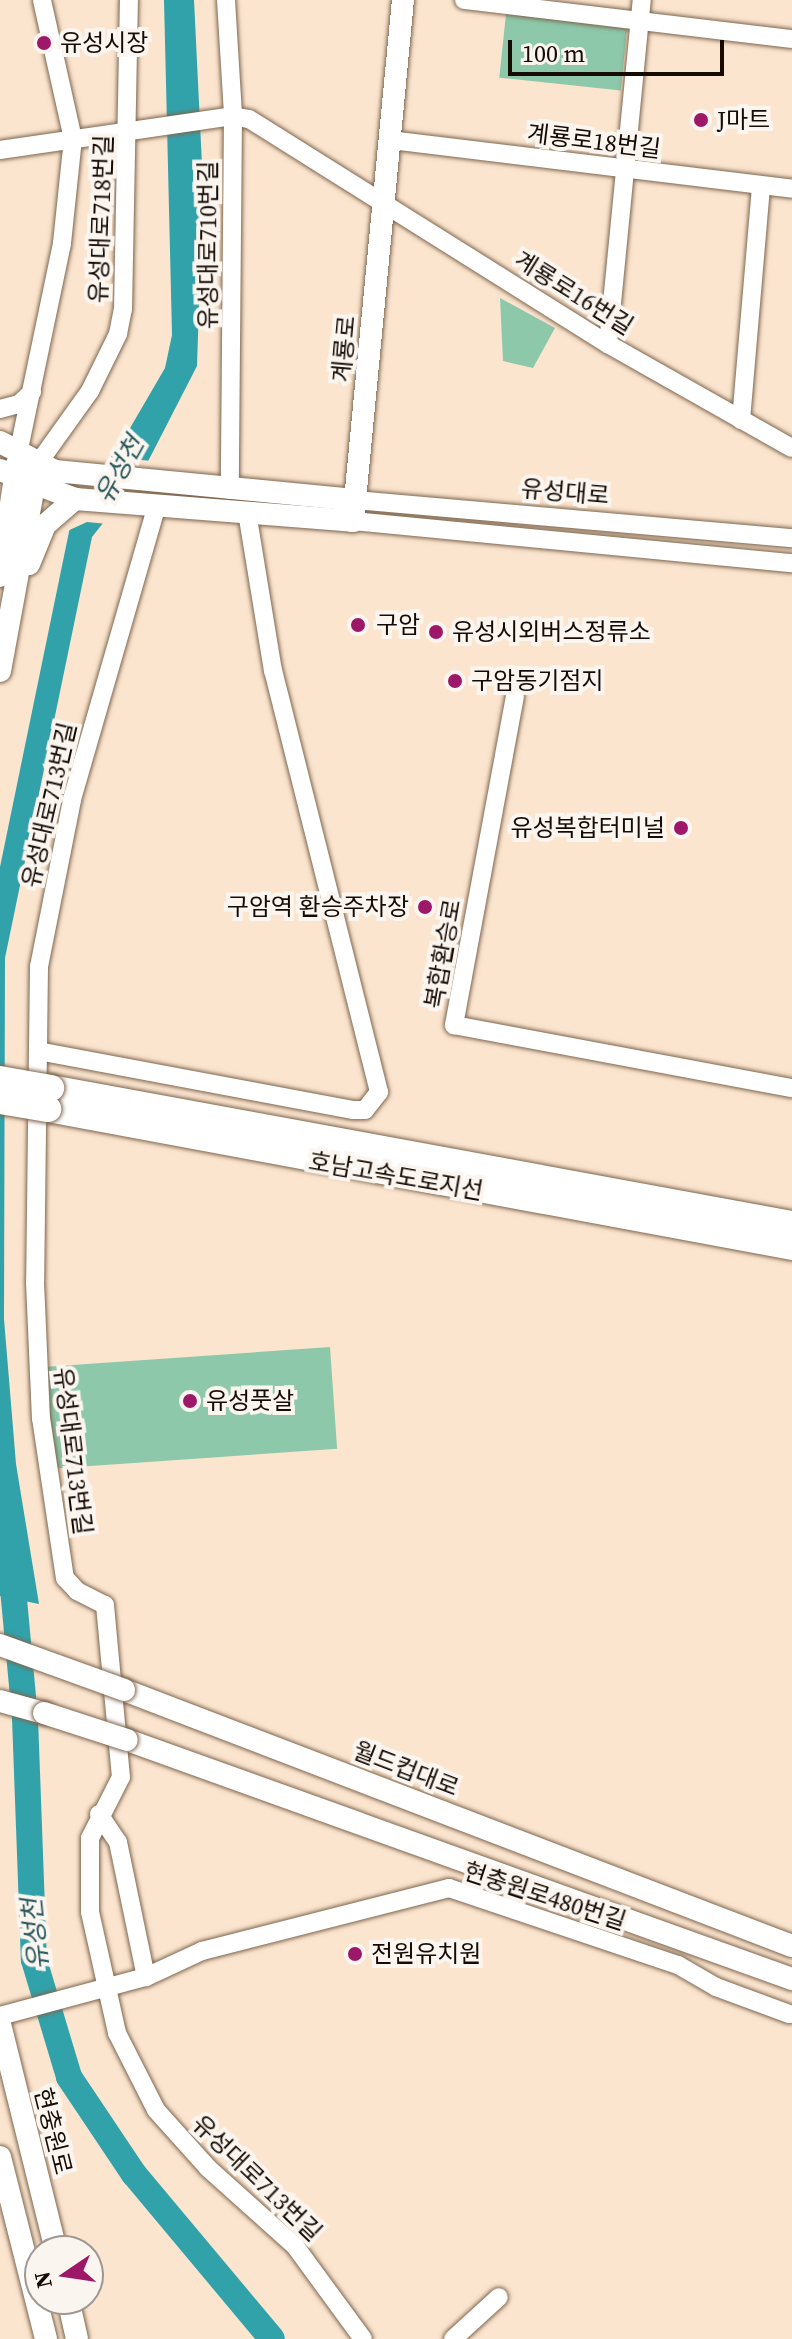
<!DOCTYPE html>
<html>
<head>
<meta charset="utf-8">
<style>
	body { margin:0 }
	#map { position:relative; width:792px; height:2339px; overflow:hidden; background:#fce5cf; font-family:"Source Serif 4","Noto Sans KR",serif }
	div>[style] { position:absolute }
	.green>* { inset:0; background:#8dc8aa; transform-origin:0 0 }
	.water>* { inset:0; background:#32a2aa }
	.pier>* { inset:0; background:#fce5cf }
	.river>* { height:26px; margin:-13px; padding:0 13px; transform-origin:13px; border-radius:13px; background:#32a2aa }
	.roads { filter:drop-shadow(0 0 2px #7e654d) drop-shadow(0 0 2px #7e654d) }
	.minor>* { height:18px; margin:-9px; padding:0 9px; transform-origin:9px; border-radius:9px; background:#fff }
	.major>* { height:22px; margin:-11px; padding:0 11px; transform-origin:11px; border-radius:11px; background:#fff }
	.highway>* { height:26px; margin:-13px; padding:0 13px; transform-origin:13px; border-radius:13px; background:#fff }
	.bridges { filter:drop-shadow(0 0 2px #7e654d) drop-shadow(0 0 2px #7e654d) }
	.major-bridge>* { height:22px; margin:-11px; padding:0 11px; transform-origin:11px; border-radius:11px; background:#fff }
	.highway-bridge>* { height:26px; margin:-13px; padding:0 13px; transform-origin:13px; border-radius:13px; background:#fff }
	.dots>* { width:22px; height:22px; translate:-50% -50%; box-sizing:border-box; border:4px solid #fbf5f0; border-radius:50% }
	span { translate:-50% -50%; white-space:nowrap; text-align:center; line-height:1.15; -webkit-text-stroke:8px #fbf5f0; paint-order:stroke }
	.poi-label { font-size:24px; color:#150b04 }
	.left { translate:0 -50%; text-align:left }
	.right { translate:-100% -50%; text-align:right }
	.street-label { font-size:24px; color:#150b04 }
	.water-label { font-size:26px; color:#29585b; font-style:italic }
	.north { position:absolute; left:24px; top:2235px; width:80px; height:80px; box-sizing:border-box; background:#fbf5f0; border:2px solid #9f9792; border-radius:50%; rotate:257deg; font-size:22px; font-weight:700; line-height:32px; text-align:center; color:#150b04 }
	.north::after { content:''; display:block; margin:auto; width:28px; height:36px; background:#9d1869; clip-path:polygon(50% 0,100% 100%,50% 72%,0 100%) }
	.scale { position:absolute; left:508px; top:40px; width:216px; height:36px; box-sizing:border-box; border:4px solid #150b04; border-top:0; padding-left:10px; font-size:24px; line-height:28px; white-space:nowrap; color:#150b04; -webkit-text-stroke:6px #fbf5f0; paint-order:stroke }
</style>
</head>
<body>
<div id="map">
	<div class="green">
		<i style="left:506px;top:14px;width:122px;height:64px;rotate:6deg"></i>
		<i style="clip-path:polygon(500px 298px,555px 328px,533px 368px,503px 361px)"></i>
		<i style="left:330px;top:1347px;width:102px;height:287px;rotate:86deg"></i>
	</div>
	<div class="water">
		<i style="clip-path:polygon(164px 0,194px 0,203px 185px,197px 366px,141px 475px,92px 537px,5px 958px,4px 1319px,16px 1464px,39px 1604px,0 1596px,0 867px,70px 527px,93px 479px,119px 447px,165px 368px,172px 335px)"></i>
	</div>
	<div class="pier">
		<i style="clip-path:polygon(105px 457px,153px 461px,108px 524px,87px 522px,65px 532px,90px 477px)"></i>
	</div>
	<div class="river">
		<i style="left:11px;top:1567px;width:152px;rotate:84.7deg"></i>
		<i style="left:25px;top:1718px;width:242px;rotate:87.9deg"></i>
		<i style="left:34px;top:1960px;width:122px;rotate:73.3deg"></i>
		<i style="left:69px;top:2077px;width:117px;rotate:56.2deg"></i>
		<i style="left:134px;top:2174px;width:215px;rotate:50.1deg"></i>
	</div>
	<div class="roads">
		<div class="minor">
			<i style="left:226px;top:0;width:116px;rotate:86.5deg"></i>
			<i style="left:233px;top:116px;width:374px;rotate:90.5deg"></i>
			<i style="left:464px;top:0;width:330px;rotate:6.8deg"></i>
			<i style="left:390px;top:140px;width:405px;rotate:6.9deg"></i>
			<i style="left:0;top:150px;width:235px;rotate:-8.3deg"></i>
			<i style="left:233px;top:116px;width:16px;rotate:11deg"></i>
			<i style="left:249px;top:119px;width:424px;rotate:32.1deg"></i>
			<i style="left:608px;top:344px;width:211px;rotate:29.5deg"></i>
			<i style="left:608px;top:344px;width:346px;rotate:-84.4deg"></i>
			<i style="left:0;top:409px;width:20px;rotate:-15deg"></i>
			<i style="left:19px;top:404px;width:18px;rotate:-43deg"></i>
			<i style="left:741px;top:420px;width:235px;rotate:-85.1deg"></i>
			<i style="left:18px;top:454px;width:216px;rotate:-78.2deg"></i>
			<i style="left:62px;top:243px;width:105px;rotate:-84deg"></i>
			<i style="left:73px;top:139px;width:142px;rotate:-102.6deg"></i>
			<i style="left:37px;top:465px;width:91px;rotate:-54.4deg"></i>
			<i style="left:90px;top:391px;width:64px;rotate:-63.8deg"></i>
			<i style="left:118px;top:334px;width:25px;rotate:-79deg"></i>
			<i style="left:123px;top:309px;width:309px;rotate:-88.9deg"></i>
			<i style="left:355px;top:500px;width:439px;rotate:5deg"></i>
			<i style="left:157px;top:505px;width:307px;rotate:106.1deg"></i>
			<i style="left:72px;top:800px;width:169px;rotate:101.2deg"></i>
			<i style="left:39px;top:966px;width:316px;rotate:90.7deg"></i>
			<i style="left:35px;top:1282px;width:136px;rotate:87.5deg"></i>
			<i style="left:41px;top:1418px;width:162px;rotate:81.5deg"></i>
			<i style="left:65px;top:1578px;width:18px;rotate:47deg"></i>
			<i style="left:77px;top:1591px;width:31px;rotate:27deg"></i>
			<i style="left:105px;top:1605px;width:173px;rotate:84.7deg"></i>
			<i style="left:121px;top:1777px;width:68px;rotate:116.9deg"></i>
			<i style="left:90px;top:1838px;width:74px;rotate:90deg"></i>
			<i style="left:90px;top:1912px;width:124px;rotate:77.4deg"></i>
			<i style="left:117px;top:2033px;width:86px;rotate:63.1deg"></i>
			<i style="left:156px;top:2110px;width:78px;rotate:48.1deg"></i>
			<i style="left:208px;top:2168px;width:117px;rotate:41.9deg"></i>
			<i style="left:295px;top:2246px;width:115px;rotate:53.8deg"></i>
			<i style="left:353px;top:521px;width:441px;rotate:5.5deg"></i>
			<i style="left:515px;top:696px;width:335px;rotate:100.5deg"></i>
			<i style="left:454px;top:1025px;width:344px;rotate:10.6deg"></i>
			<i style="left:38px;top:1051px;width:321px;rotate:10.6deg"></i>
			<i style="left:354px;top:1110px;width:11px"></i>
			<i style="left:365px;top:1110px;width:23px;rotate:-52deg"></i>
			<i style="left:379px;top:1092px;width:434px;rotate:-104.1deg"></i>
			<i style="left:273px;top:671px;width:160px;rotate:-99.3deg"></i>
			<i style="left:99px;top:1814px;width:34px;rotate:56deg"></i>
			<i style="left:118px;top:1842px;width:138px;rotate:78.3deg"></i>
			<i style="left:0;top:2016px;width:151px;rotate:-15deg"></i>
			<i style="left:146px;top:1977px;width:62px;rotate:-24.9deg"></i>
			<i style="left:202px;top:1951px;width:255px;rotate:-14.3deg"></i>
			<i style="left:449px;top:1888px;width:242px;rotate:18.6deg"></i>
			<i style="left:678px;top:1965px;width:44px;rotate:30.1deg"></i>
			<i style="left:716px;top:1987px;width:78px;rotate:20.3deg"></i>
			<i style="left:453px;top:2339px;width:62px;rotate:-42.4deg"></i>
		</div>
		<div class="major">
			<i style="left:0;top:442px;width:62px;rotate:27.8deg"></i>
			<i style="left:55px;top:471px;width:301px;rotate:5.5deg"></i>
			<i style="left:0;top:470px;width:80px;rotate:21.1deg"></i>
			<i style="left:75px;top:499px;width:279px;rotate:4.5deg"></i>
			<i style="left:353px;top:521px;width:523px;rotate:-84.52deg"></i>
			<i style="left:29px;top:564px;width:42px;rotate:-67.7deg"></i>
			<i style="left:45px;top:525px;width:40px;rotate:-41deg"></i>
			<i style="left:0;top:576px;width:113px;rotate:-81.4deg"></i>
			<i style="left:0;top:671px;width:200px;rotate:-79.6deg"></i>
			<i style="left:124px;top:1690px;width:715px;rotate:20.97deg"></i>
			<i style="left:0;top:1701px;width:46px;rotate:15.3deg"></i>
			<i style="left:127px;top:1740px;width:707px;rotate:19.77deg"></i>
			<i style="left:0;top:2024px;width:234px;rotate:76.1deg"></i>
			<i style="left:0;top:2157px;width:188px;rotate:75.8deg"></i>
			<i style="left:68px;top:2299px;width:41px;rotate:77.3deg"></i>
		</div>
		<div class="highway">
			<i style="left:51px;top:1088px;width:753px;rotate:10.4deg"></i>
			<i style="left:48px;top:1109px;width:757px;rotate:10.51deg"></i>
		</div>
	</div>
	<div class="bridges">
		<div class="major-bridge">
			<i style="left:0;top:1645px;width:132px;rotate:19.9deg"></i>
			<i style="left:44px;top:1713px;width:87px;rotate:18deg"></i>
		</div>
		<div class="highway-bridge">
			<i style="left:0;top:1079px;width:52px;rotate:10deg"></i>
			<i style="left:0;top:1101px;width:49px;rotate:9.5deg"></i>
		</div>
	</div>
	<div class="dots">
		<i style="left:44px;top:43px;background:#9d1869"></i>
		<i style="left:701px;top:120px;background:#9d1869"></i>
		<i style="left:358px;top:625px;background:#9d1869"></i>
		<i style="left:436px;top:632px;background:#9d1869"></i>
		<i style="left:455px;top:681px;background:#9d1869"></i>
		<i style="left:681px;top:828px;background:#9d1869"></i>
		<i style="left:425px;top:907px;background:#9d1869"></i>
		<i style="left:190px;top:1401px;background:#9d1869"></i>
		<i style="left:355px;top:1954px;background:#9d1869"></i>
	</div>
	<div class="poi-label">
		<span class="left" style="left:60px;top:43px">유성시장</span>
		<span class="left" style="left:717px;top:120px">J마트</span>
		<span class="left" style="left:376px;top:625px">구암</span>
		<span class="left" style="left:452px;top:632px">유성시외버스정류소</span>
		<span class="left" style="left:471px;top:681px">구암동기점지</span>
		<span class="right" style="left:665px;top:828px">유성복합터미널</span>
		<span class="right" style="left:409px;top:907px">구암역 환승주차장</span>
		<span class="left" style="left:206px;top:1401px">유성풋살</span>
		<span class="left" style="left:371px;top:1954px">전원유치원</span>
	</div>
	<div class="street-label">
		<span style="left:594px;top:141px;rotate:7deg">계룡로18번길</span>
		<span style="left:101px;top:219px;rotate:-88deg">유성대로718번길</span>
		<span style="left:208px;top:245px;rotate:-90deg">유성대로710번길</span>
		<span style="left:574px;top:293px;rotate:32deg">계룡로16번길</span>
		<span style="left:344px;top:349px;rotate:-85deg">계룡로</span>
		<span style="left:565px;top:492px;rotate:5deg">유성대로</span>
		<span style="left:49px;top:805px;rotate:-77deg">유성대로713번길</span>
		<span style="left:443px;top:954px;rotate:-80deg">복합환승로</span>
		<span style="left:396px;top:1176px;rotate:10deg">호남고속도로지선</span>
		<span style="left:73px;top:1451px;rotate:83deg">유성대로713번길</span>
		<span style="left:406px;top:1769px;rotate:21deg">월드컵대로</span>
		<span style="left:545px;top:1896px;rotate:18deg">현충원로480번길</span>
		<span style="left:53px;top:2131px;rotate:76deg">현충원로</span>
		<span style="left:257px;top:2178px;rotate:44deg">유성대로713번길</span>
	</div>
	<div class="water-label">
		<span style="left:120px;top:470px;rotate:-61deg">유성천</span>
		<span style="left:36px;top:1934px;rotate:-96deg">유성천</span>
	</div>
	<div class="north">N</div>
	<div class="scale">100 m</div>
</div>
</body>
</html>
